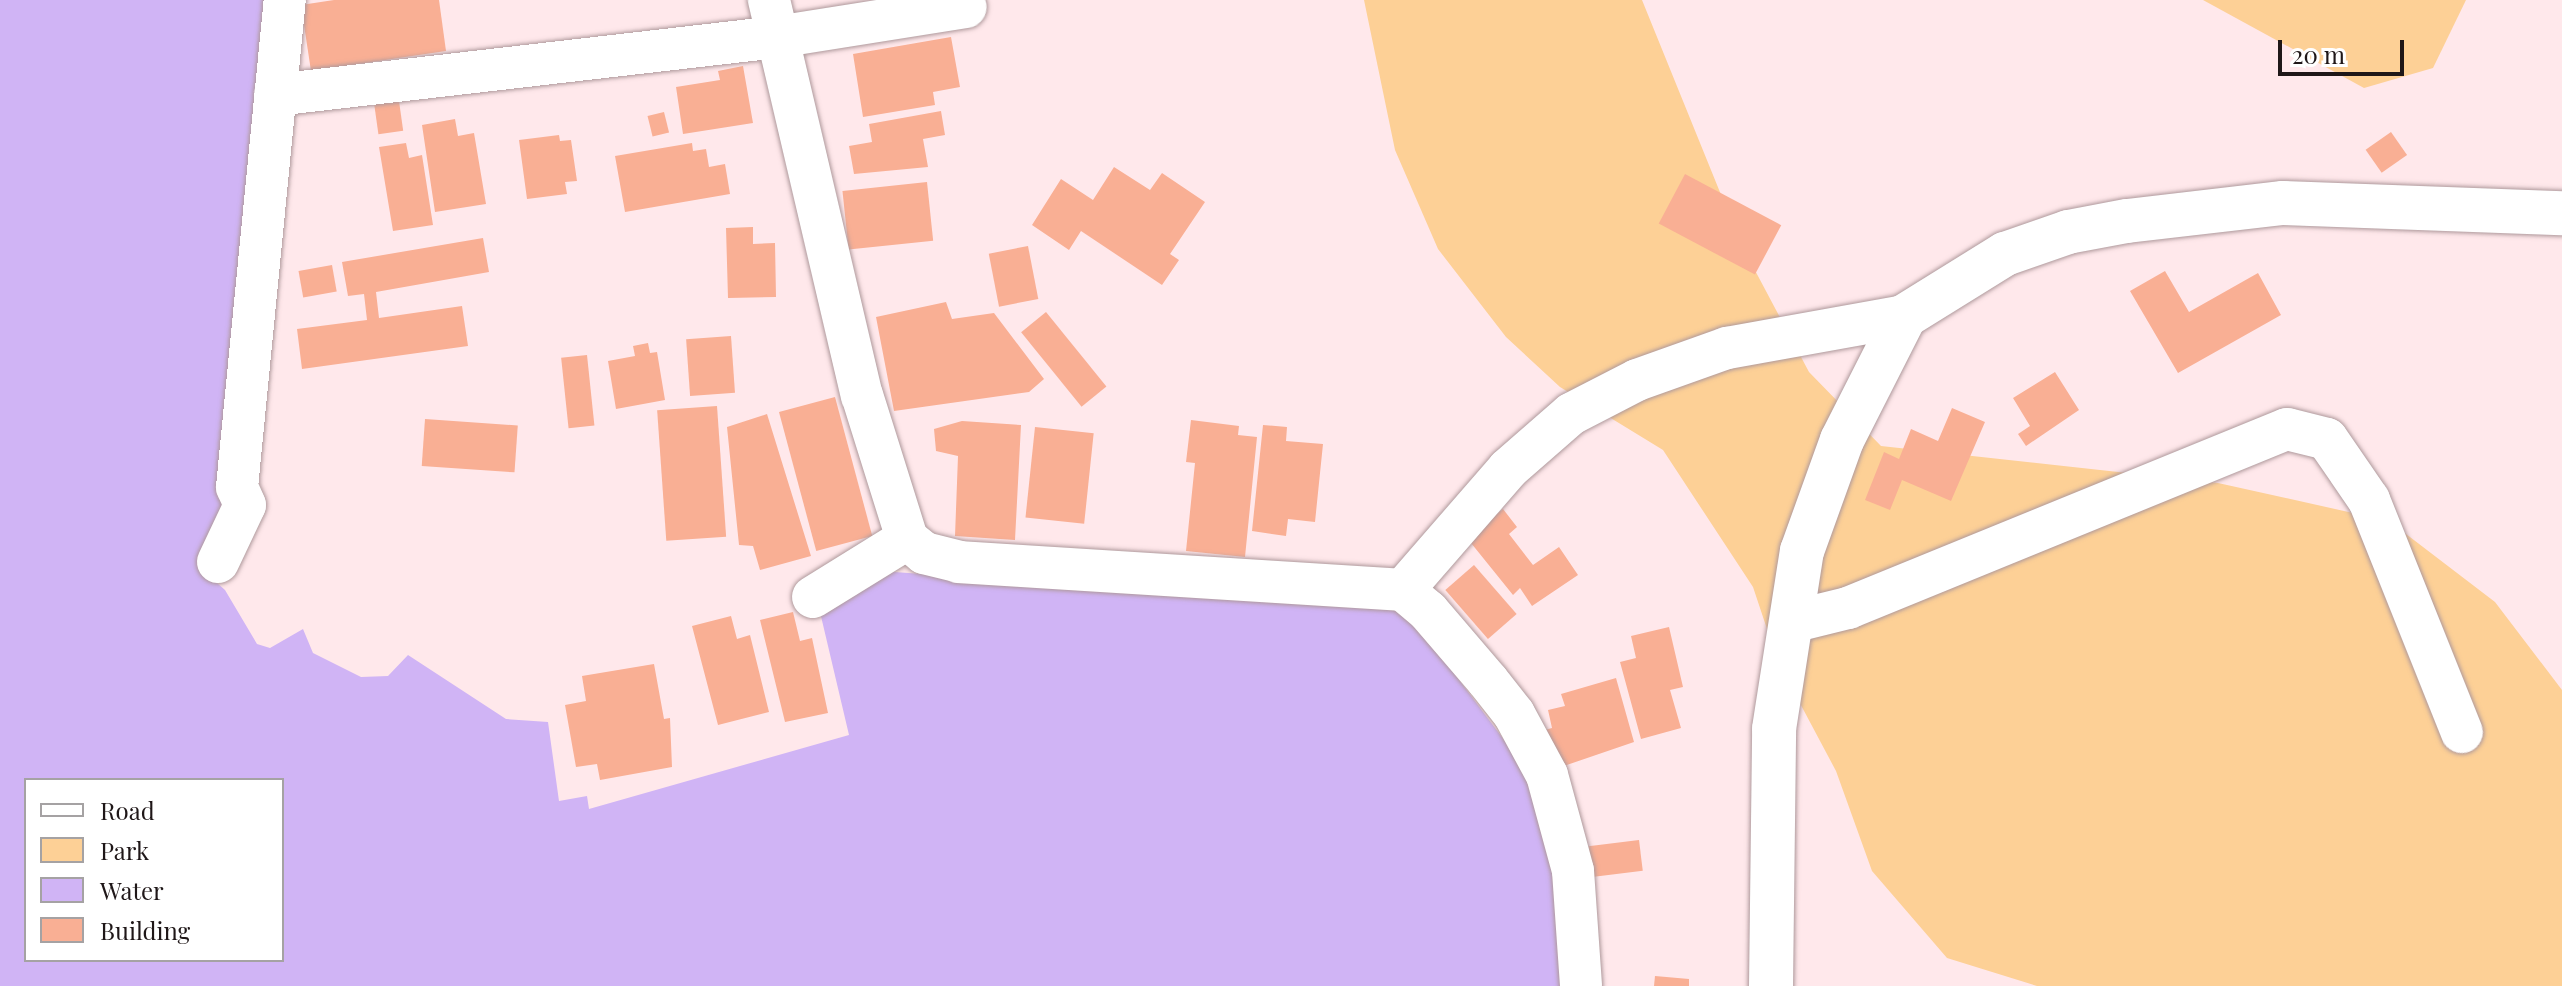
<!DOCTYPE html>
<html>
<head>
<meta charset="utf-8">
<style>
	body { margin:0 }
	#map { position:relative; width:2562px; height:986px; overflow:hidden; background:#ffe8eb; font-family:"Playfair Display",serif }
	div>[style] { position:absolute }
	.green>* { inset:0; background:#fdd096 }
	.water>* { inset:0; background:#d0b4f5 }
	.building>* { inset:0; background:#f9af94; transform-origin:0 0 }
	.roads { filter:drop-shadow(0 0 2px #af999c) drop-shadow(0 0 2px #af999c) }
	.minor>* { height:42px; margin:-21px; padding:0 21px; transform-origin:21px; border-radius:21px; background:#fff }
	.tertiary>* { height:44px; margin:-22px; padding:0 22px; transform-origin:22px; border-radius:22px; background:#fff }
	span { translate:-50% -50%; white-space:nowrap; text-align:center; line-height:1.15; -webkit-text-stroke:6px #fff; paint-order:stroke }
	.legend { position:absolute; left:24px; top:778px; width:260px; height:184px; box-sizing:border-box; background:#fff; border:2px solid #a5a2a3; margin:0; padding:10px 14px; list-style:none; font-size:24px; color:#1f1718 }
	.legend li { display:flex; align-items:center; gap:16px; height:40px }
	.legend b { width:40px; border:2px solid #a5a2a3 }
	.scale { position:absolute; left:2278px; top:40px; width:126px; height:36px; box-sizing:border-box; border:4px solid #1f1718; border-top:0; padding-left:10px; font-size:24px; line-height:28px; white-space:nowrap; color:#1f1718; -webkit-text-stroke:6px #fff; paint-order:stroke }
</style>
</head>
<body>
<div id="map">
	<div class="green">
		<i style="clip-path:polygon(1364px 0,1642px 0,1741px 244px,1809px 372px,1881px 446px,2218px 483px,2389px 521px,2495px 602px,2562px 690px,2562px 986px,2037px 986px,1947px 958px,1872px 871px,1836px 771px,1778px 662px,1753px 587px,1663px 450px,1560px 387px,1506px 337px,1438px 249px,1395px 150px)"></i>
		<i style="clip-path:polygon(2203px 0,2466px 0,2433px 68px,2364px 88px)"></i>
	</div>
	<div class="water">
		<i style="clip-path:polygon(evenodd,0 0,266px 0,231px 507px,200px 568px,225px 590px,257px 644px,270px 648px,303px 629px,313px 653px,361px 677px,388px 676px,408px 655px,506px 719px,548px 722px,559px 801px,587px 796px,589px 809px,849px 735px,820px 612px,881px 571px,1406px 609px,1528px 772px,1550px 857px,1563px 958px,1561px 986px,0 986px,0 0,26px 780px,282px 780px,282px 960px,26px 960px,26px 780px)"></i>
	</div>
	<div class="building">
		<i style="clip-path:polygon(334px 0,439px 0,446px 51px,311px 71px,301px 5px)"></i>
		<i style="clip-path:polygon(951px 37px,960px 87px,933px 92px,935px 105px,863px 117px,853px 54px)"></i>
		<i style="clip-path:polygon(743px 66px,753px 123px,683px 134px,676px 87px,720px 80px,718px 71px)"></i>
		<i style="left:399px;top:101px;width:30px;height:25px;rotate:82deg"></i>
		<i style="clip-path:polygon(941px 111px,945px 135px,923px 139px,928px 167px,854px 174px,849px 146px,872px 142px,869px 124px)"></i>
		<i style="left:664px;top:112px;width:21px;height:17px;rotate:76deg"></i>
		<i style="clip-path:polygon(455px 119px,458px 136px,474px 133px,486px 204px,435px 212px,422px 125px)"></i>
		<i style="left:2391px;top:132px;width:28px;height:31px;rotate:55deg"></i>
		<i style="clip-path:polygon(559px 135px,560px 141px,571px 140px,577px 181px,565px 182px,567px 194px,527px 199px,519px 140px)"></i>
		<i style="clip-path:polygon(406px 143px,409px 158px,422px 155px,433px 225px,393px 231px,379px 147px)"></i>
		<i style="clip-path:polygon(692px 143px,693px 151px,706px 149px,709px 167px,725px 164px,730px 194px,625px 212px,615px 156px)"></i>
		<i style="clip-path:polygon(1114px 167px,1150px 190px,1162px 173px,1205px 202px,1170px 254px,1179px 260px,1162px 285px,1081px 231px,1069px 250px,1032px 225px,1061px 179px,1093px 200px)"></i>
		<i style="left:1685px;top:174px;width:109px;height:56px;rotate:28deg"></i>
		<i style="left:927px;top:182px;width:59px;height:85px;rotate:84deg"></i>
		<i style="clip-path:polygon(753px 227px,753px 244px,775px 243px,776px 297px,728px 298px,726px 228px)"></i>
		<i style="clip-path:polygon(483px 238px,489px 272px,376px 292px,379px 318px,462px 306px,468px 346px,302px 369px,297px 329px,367px 320px,364px 294px,348px 296px,342px 262px)"></i>
		<i style="left:1028px;top:246px;width:54px;height:40px;rotate:79deg"></i>
		<i style="left:332px;top:265px;width:27px;height:34px;rotate:80deg"></i>
		<i style="clip-path:polygon(2165px 271px,2189px 312px,2258px 273px,2281px 315px,2178px 373px,2130px 291px)"></i>
		<i style="clip-path:polygon(946px 302px,952px 319px,994px 313px,1044px 379px,1029px 392px,894px 411px,876px 317px)"></i>
		<i style="left:1046px;top:312px;width:96px;height:32px;rotate:51deg"></i>
		<i style="left:731px;top:336px;width:57px;height:45px;rotate:86deg"></i>
		<i style="clip-path:polygon(648px 343px,650px 353px,657px 352px,665px 400px,616px 409px,608px 361px,635px 356px,633px 346px)"></i>
		<i style="left:587px;top:355px;width:71px;height:26px;rotate:84deg"></i>
		<i style="clip-path:polygon(2055px 372px,2079px 410px,2026px 446px,2018px 434px,2030px 426px,2013px 398px)"></i>
		<i style="left:835px;top:397px;width:144px;height:58px;rotate:75deg"></i>
		<i style="left:717px;top:406px;width:131px;height:60px;rotate:86deg"></i>
		<i style="clip-path:polygon(1952px 408px,1985px 422px,1951px 501px,1902px 480px,1890px 510px,1865px 500px,1884px 452px,1899px 459px,1911px 429px,1938px 441px)"></i>
		<i style="clip-path:polygon(767px 414px,811px 556px,760px 570px,753px 546px,739px 545px,727px 427px)"></i>
		<i style="left:425px;top:419px;width:93px;height:47px;rotate:4deg"></i>
		<i style="clip-path:polygon(1191px 420px,1239px 426px,1238px 435px,1257px 437px,1245px 557px,1186px 551px,1195px 463px,1186px 462px)"></i>
		<i style="clip-path:polygon(962px 421px,1021px 425px,1015px 540px,955px 536px,958px 456px,936px 451px,934px 429px)"></i>
		<i style="clip-path:polygon(1263px 425px,1287px 427px,1286px 441px,1323px 444px,1315px 522px,1288px 519px,1286px 536px,1252px 531px)"></i>
		<i style="left:1035px;top:427px;width:59px;height:91px;rotate:6deg"></i>
		<i style="clip-path:polygon(1503px 509px,1517px 527px,1509px 534px,1533px 565px,1559px 547px,1578px 575px,1532px 606px,1520px 588px,1513px 595px,1467px 538px)"></i>
		<i style="left:1474px;top:565px;width:65px;height:38px;rotate:49deg"></i>
		<i style="clip-path:polygon(793px 612px,800px 641px,812px 638px,828px 713px,785px 722px,760px 620px)"></i>
		<i style="clip-path:polygon(731px 616px,737px 639px,750px 635px,769px 712px,718px 725px,692px 626px)"></i>
		<i style="clip-path:polygon(1669px 627px,1683px 687px,1670px 690px,1681px 728px,1641px 739px,1620px 662px,1636px 658px,1631px 636px)"></i>
		<i style="clip-path:polygon(654px 664px,664px 719px,670px 718px,672px 767px,600px 780px,597px 764px,576px 767px,565px 705px,586px 701px,582px 676px)"></i>
		<i style="clip-path:polygon(1616px 678px,1634px 742px,1558px 768px,1545px 730px,1552px 728px,1548px 710px,1565px 706px,1561px 694px)"></i>
		<i style="left:1639px;top:840px;width:31px;height:51px;rotate:83deg"></i>
		<i style="clip-path:polygon(1655px 976px,1689px 979px,1689px 986px,1654px 986px)"></i>
	</div>
	<div class="roads">
		<div class="minor">
			<i style="left:769px;top:0;width:406px;rotate:76.8deg"></i>
			<i style="left:862px;top:395px;width:151px;rotate:72.6deg"></i>
			<i style="left:907px;top:539px;width:22px;rotate:39deg"></i>
			<i style="left:924px;top:553px;width:36px;rotate:14deg"></i>
			<i style="left:959px;top:562px;width:445px;rotate:3.6deg"></i>
			<i style="left:1403px;top:590px;width:33px;rotate:40deg"></i>
			<i style="left:1428px;top:611px;width:92px;rotate:49.4deg"></i>
			<i style="left:1488px;top:681px;width:42px;rotate:51.8deg"></i>
			<i style="left:1514px;top:714px;width:69px;rotate:61.6deg"></i>
			<i style="left:1547px;top:775px;width:99px;rotate:74.8deg"></i>
			<i style="left:1573px;top:871px;width:115px;rotate:86deg"></i>
			<i style="left:275px;top:95px;width:505px;rotate:-6.59deg"></i>
			<i style="left:777px;top:37px;width:191px;rotate:-9deg"></i>
			<i style="left:218px;top:562px;width:63px;rotate:-64.7deg"></i>
			<i style="left:245px;top:505px;width:20px;rotate:-114deg"></i>
			<i style="left:237px;top:487px;width:489px;rotate:-84.4deg"></i>
			<i style="left:1403px;top:590px;width:160px;rotate:-49deg"></i>
			<i style="left:1508px;top:469px;width:84px;rotate:-41.1deg"></i>
			<i style="left:1571px;top:414px;width:74px;rotate:-27.3deg"></i>
			<i style="left:1637px;top:380px;width:96px;rotate:-19.6deg"></i>
			<i style="left:1727px;top:348px;width:181px;rotate:-10.2deg"></i>
			<i style="left:813px;top:597px;width:110px;rotate:-31.7deg"></i>
			<i style="left:1791px;top:622px;width:59px;rotate:-13.8deg"></i>
			<i style="left:1848px;top:608px;width:474px;rotate:-22.2deg"></i>
			<i style="left:2287px;top:429px;width:41px;rotate:14deg"></i>
			<i style="left:2327px;top:439px;width:74px;rotate:55.5deg"></i>
			<i style="left:2369px;top:500px;width:250px;rotate:68.2deg"></i>
		</div>
		<div class="tertiary">
			<i style="left:1771px;top:986px;width:257px;rotate:-89.3deg"></i>
			<i style="left:1774px;top:729px;width:180px;rotate:-81.1deg"></i>
			<i style="left:1802px;top:551px;width:118px;rotate:-70.2deg"></i>
			<i style="left:1842px;top:440px;width:139px;rotate:-63.1deg"></i>
			<i style="left:1905px;top:316px;width:118px;rotate:-31.8deg"></i>
			<i style="left:2005px;top:254px;width:67px;rotate:-19.2deg"></i>
			<i style="left:2068px;top:232px;width:60px;rotate:-10.6deg"></i>
			<i style="left:2127px;top:221px;width:157px;rotate:-6.6deg"></i>
			<i style="left:2283px;top:203px;width:279px;rotate:2.1deg"></i>
		</div>
	</div>
	<ul class="legend">
	<li><b style="height:10px;background:#fff"></b>Road</li>
	<li><b style="height:22px;background:#fdd096"></b>Park</li>
	<li><b style="height:22px;background:#d0b4f5"></b>Water</li>
	<li><b style="height:22px;background:#f9af94"></b>Building</li>
	</ul>
	<div class="scale">20 m</div>
</div>
</body>
</html>
